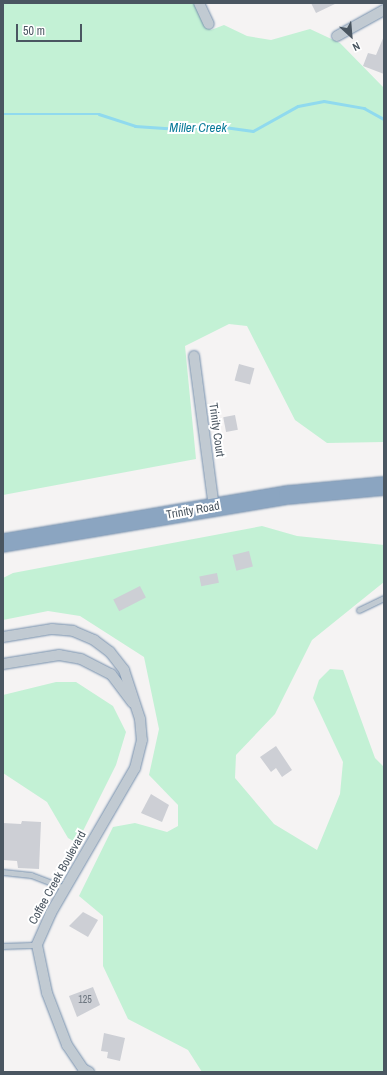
<!DOCTYPE html>
<html>
<head>
<meta charset="utf-8">
<style>
	body { margin:0 }
	#map { position:relative; width:387px; height:1075px; overflow:hidden; background:#f5f3f3; font-family:"Archivo Narrow",sans-serif }
	div>[style] { position:absolute }
	.green>* { inset:0; background:#c3f1d5 }
	.stream>* { height:2.5px; margin:-1.25px; padding:0 1.25px; transform-origin:1.25px; border-radius:1.25px; background:#90daee }
	.building>* { inset:0; background:#cdcfd5; transform-origin:0 0 }
	.roads { filter:drop-shadow(0 0 1px #7690ad) drop-shadow(0 0 1px #7690ad) }
	.lane>* { height:5px; margin:-2.5px; padding:0 2.5px; transform-origin:2.5px; border-radius:2.5px; background:#c1cad2 }
	.street>* { height:10px; margin:-5px; padding:0 5px; transform-origin:5px; border-radius:5px; background:#c1cad2 }
	.highway>* { height:18px; margin:-9px; padding:0 9px; transform-origin:9px; border-radius:9px; background:#8ba5c1 }
	span { translate:-50% -50%; white-space:nowrap; text-align:center; line-height:1.15; -webkit-text-stroke:4px #fff; paint-order:stroke }
	.number-label { font-size:10px; color:#6b747e }
	.number-label span { -webkit-text-stroke-width:0 }
	.street-label { font-size:12px; color:#4a5661 }
	.water-label { font-size:13px; color:#0c7c9b; font-style:italic }
	.frame { position:absolute; inset:0; border:4px solid #4a5661; pointer-events:none }
	.north { position:absolute; left:331px; top:16px; width:40px; height:40px; -webkit-text-stroke:3px #fff; paint-order:stroke; rotate:154deg; font-size:11px; font-weight:700; line-height:16px; text-align:center; color:#4a5661 }
	.north::after { content:''; display:block; margin:auto; width:14px; height:18px; background:#4a5661; clip-path:polygon(50% 0,100% 100%,50% 72%,0 100%) }
	.scale { position:absolute; left:16px; top:24px; width:66px; height:18px; box-sizing:border-box; border:2px solid #4a5661; border-top:0; padding-left:5px; font-size:12px; line-height:14px; white-space:nowrap; color:#4a5661; -webkit-text-stroke:3px #fff; paint-order:stroke }
</style>
</head>
<body>
<div id="map">
	<div class="green">
		<i style="clip-path:polygon(3px 3px,196px 3px,211px 30px,224px 25px,247px 36px,271px 40px,310px 29px,340px 43px,384px 88px,384px 442px,327px 443px,295px 420px,247px 326px,229px 324px,185px 346px,196px 459px,3px 495px)"></i>
		<i style="clip-path:polygon(262px 526px,297px 536px,384px 545px,384px 582px,312px 640px,275px 714px,236px 755px,235px 778px,274px 824px,317px 850px,340px 794px,343px 762px,313px 698px,319px 680px,330px 669px,343px 670px,375px 758px,384px 767px,384px 1072px,202px 1072px,188px 1050px,128px 1019px,103px 966px,103px 916px,79px 896px,113px 827px,135px 823px,167px 832px,178px 826px,178px 805px,149px 775px,159px 729px,144px 657px,80px 616px,48px 611px,3px 620px,3px 578px,13px 573px)"></i>
		<i style="clip-path:polygon(56px 682px,76px 682px,113px 706px,126px 732px,116px 765px,83px 831px,75px 842px,68px 838px,47px 802px,3px 773px,3px 695px)"></i>
	</div>
	<div class="stream">
		<i style="left:3px;top:114px;width:96px"></i>
		<i style="left:99px;top:114px;width:38px;rotate:18deg"></i>
		<i style="left:135px;top:126px;width:44px;rotate:3.9deg"></i>
		<i style="left:179px;top:129px;width:38px;rotate:-5deg"></i>
		<i style="left:217px;top:126px;width:36px;rotate:8deg"></i>
		<i style="left:253px;top:131px;width:51px;rotate:-29.1deg"></i>
		<i style="left:298px;top:106px;width:26px;rotate:-11deg"></i>
		<i style="left:324px;top:101px;width:41px;rotate:9.9deg"></i>
		<i style="left:364px;top:108px;width:23px;rotate:29deg"></i>
	</div>
	<div class="building">
		<i style="clip-path:polygon(311px 3px,337px 3px,316px 13px)"></i>
		<i style="clip-path:polygon(384px 36px,384px 74px,363px 66px,368px 53px,376px 55px)"></i>
		<i style="left:239px;top:364px;width:16px;height:17px;rotate:15deg"></i>
		<i style="left:235px;top:415px;width:15px;height:12px;rotate:79deg"></i>
		<i style="left:249px;top:551px;width:16px;height:17px;rotate:76deg"></i>
		<i style="left:217px;top:573px;width:10px;height:18px;rotate:79deg"></i>
		<i style="left:140px;top:586px;width:13px;height:30px;rotate:63deg"></i>
		<i style="clip-path:polygon(276px 746px,292px 770px,282px 777px,276px 768px,271px 772px,260px 757px)"></i>
		<i style="clip-path:polygon(151px 794px,169px 805px,162px 822px,141px 813px)"></i>
		<i style="clip-path:polygon(22px 821px,41px 822px,39px 869px,18px 868px,17px 861px,3px 860px,3px 823px,21px 824px)"></i>
		<i style="clip-path:polygon(83px 912px,98px 920px,88px 937px,69px 926px)"></i>
		<i style="clip-path:polygon(93px 987px,100px 1005px,77px 1017px,69px 996px)"></i>
		<i style="clip-path:polygon(104px 1033px,125px 1038px,120px 1061px,107px 1058px,108px 1052px,101px 1051px)"></i>
	</div>
	<div class="roads">
		<div class="lane">
			<i style="left:359px;top:610px;width:28px;rotate:-26deg"></i>
			<i style="left:3px;top:872px;width:28px;rotate:6deg"></i>
			<i style="left:31px;top:875px;width:36px;rotate:21deg"></i>
			<i style="left:3px;top:946px;width:34px;rotate:-2deg"></i>
		</div>
		<div class="street">
			<i style="left:199px;top:3px;width:23px;rotate:65deg"></i>
			<i style="left:337px;top:36px;width:54px;rotate:-29deg"></i>
			<i style="left:194px;top:356px;width:152px;rotate:82.5deg"></i>
			<i style="left:3px;top:637px;width:50px;rotate:-9.3deg"></i>
			<i style="left:52px;top:629px;width:21px;rotate:5deg"></i>
			<i style="left:73px;top:631px;width:23px;rotate:23deg"></i>
			<i style="left:94px;top:640px;width:20px;rotate:37deg"></i>
			<i style="left:110px;top:652px;width:23px;rotate:52deg"></i>
			<i style="left:124px;top:670px;width:52px;rotate:71.9deg"></i>
			<i style="left:140px;top:719px;width:21px;rotate:85deg"></i>
			<i style="left:142px;top:740px;width:29px;rotate:104deg"></i>
			<i style="left:135px;top:768px;width:168px;rotate:120.1deg"></i>
			<i style="left:51px;top:913px;width:35px;rotate:114deg"></i>
			<i style="left:37px;top:945px;width:49px;rotate:78.2deg"></i>
			<i style="left:47px;top:993px;width:56px;rotate:69deg"></i>
			<i style="left:67px;top:1045px;width:29px;rotate:56deg"></i>
			<i style="left:83px;top:1069px;width:7px;rotate:27deg"></i>
			<i style="left:3px;top:664px;width:57px;rotate:-9.1deg"></i>
			<i style="left:59px;top:655px;width:22px;rotate:10deg"></i>
			<i style="left:81px;top:659px;width:34px;rotate:27deg"></i>
			<i style="left:111px;top:674px;width:36px;rotate:53deg"></i>
		</div>
		<div class="highway">
			<i style="left:3px;top:543px;width:289px;rotate:-9.6deg"></i>
			<i style="left:288px;top:495px;width:96px;rotate:-5.4deg"></i>
		</div>
	</div>
	<div class="number-label">
		<span style="left:85px;top:1000px">125</span>
	</div>
	<div class="street-label">
		<span style="left:216px;top:430px;rotate:82deg">Trinity Court</span>
		<span style="left:193px;top:511px;rotate:-10deg">Trinity Road</span>
		<span style="left:58px;top:878px;rotate:-61deg">Coffee Creek Boulevard</span>
	</div>
	<div class="water-label">
		<span style="left:198px;top:128px">Miller Creek</span>
	</div>
	<div class="frame"></div>
	<div class="north">N</div>
	<div class="scale">50 m</div>
</div>
</body>
</html>
